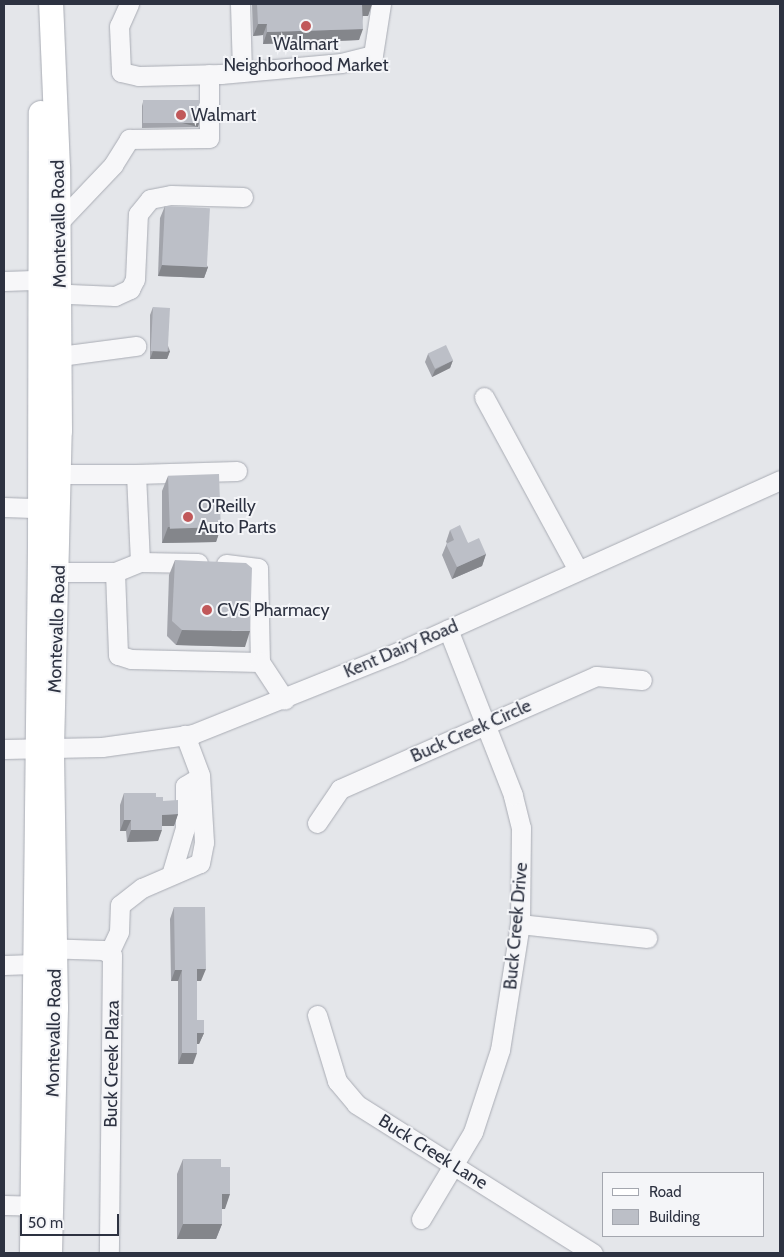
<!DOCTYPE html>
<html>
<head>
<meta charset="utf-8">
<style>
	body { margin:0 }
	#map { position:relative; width:784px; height:1257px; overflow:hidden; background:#e4e6ea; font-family:Cabin,sans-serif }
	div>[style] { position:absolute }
	.roads { filter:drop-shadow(0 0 1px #a9acb4) drop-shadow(0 0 1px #a9acb4) }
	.minor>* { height:19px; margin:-9.5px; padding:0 9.5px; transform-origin:9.5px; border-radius:9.5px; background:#f7f7f9 }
	.major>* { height:24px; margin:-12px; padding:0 12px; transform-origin:12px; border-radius:12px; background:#fff }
	.wall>* { inset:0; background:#a2a4ab }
	.shaded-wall>* { inset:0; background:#84868b; transform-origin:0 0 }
	.building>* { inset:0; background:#bcbfc7; transform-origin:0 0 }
	.dots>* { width:14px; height:14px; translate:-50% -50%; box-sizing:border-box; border:2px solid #f4f5f8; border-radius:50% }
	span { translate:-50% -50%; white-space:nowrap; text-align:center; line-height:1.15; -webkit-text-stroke:4px #f4f5f8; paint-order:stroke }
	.poi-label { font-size:18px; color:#2d3241 }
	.left { translate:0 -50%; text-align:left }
	.street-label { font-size:18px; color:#2d3241 }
	.frame { position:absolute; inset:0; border:5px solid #2d3241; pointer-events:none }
	.legend { position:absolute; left:602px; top:1172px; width:162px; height:65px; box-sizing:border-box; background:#f4f5f8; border:1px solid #a4a7af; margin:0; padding:6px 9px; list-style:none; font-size:15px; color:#2d3241 }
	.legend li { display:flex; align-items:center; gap:10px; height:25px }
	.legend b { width:25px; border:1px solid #a4a7af }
	.scale { position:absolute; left:20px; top:1214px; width:99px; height:22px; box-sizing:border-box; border:2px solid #2d3241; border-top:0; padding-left:6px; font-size:15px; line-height:18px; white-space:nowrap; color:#2d3241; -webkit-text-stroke:4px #f4f5f8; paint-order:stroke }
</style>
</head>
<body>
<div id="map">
	<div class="roads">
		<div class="minor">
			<i style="left:129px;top:4px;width:24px;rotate:114deg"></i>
			<i style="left:119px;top:26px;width:46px;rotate:87.5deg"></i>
			<i style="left:121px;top:72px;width:18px;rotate:13deg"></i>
			<i style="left:139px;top:76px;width:82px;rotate:-1.4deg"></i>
			<i style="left:221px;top:74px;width:121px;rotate:-5.2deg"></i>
			<i style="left:341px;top:63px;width:33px;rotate:-14deg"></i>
			<i style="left:373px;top:55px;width:52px;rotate:-81.1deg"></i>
			<i style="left:240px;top:4px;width:67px;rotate:88.3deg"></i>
			<i style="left:59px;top:222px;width:79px;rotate:-46.5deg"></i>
			<i style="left:113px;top:165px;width:31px;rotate:-58deg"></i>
			<i style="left:129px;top:139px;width:80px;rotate:-0.7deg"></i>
			<i style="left:209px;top:138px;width:64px;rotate:-90deg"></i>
			<i style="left:4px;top:281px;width:37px;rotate:-2deg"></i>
			<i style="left:47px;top:293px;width:68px;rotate:2.5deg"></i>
			<i style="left:115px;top:296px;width:17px;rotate:-25deg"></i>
			<i style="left:130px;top:289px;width:11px;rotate:-63deg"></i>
			<i style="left:135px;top:279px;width:65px;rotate:-87.4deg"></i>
			<i style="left:138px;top:214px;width:19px;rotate:-51deg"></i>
			<i style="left:150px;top:199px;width:21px;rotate:-11deg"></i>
			<i style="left:171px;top:195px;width:72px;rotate:1.6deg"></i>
			<i style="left:60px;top:356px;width:77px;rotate:-7.5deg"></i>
			<i style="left:484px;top:397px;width:197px;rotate:61.5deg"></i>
			<i style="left:60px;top:474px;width:76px"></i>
			<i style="left:136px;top:474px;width:88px;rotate:87.4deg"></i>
			<i style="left:136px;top:474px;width:101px;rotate:-1.7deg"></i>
			<i style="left:4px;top:507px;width:36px;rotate:2deg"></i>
			<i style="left:198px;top:563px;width:58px;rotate:-179deg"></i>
			<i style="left:140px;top:562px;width:27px;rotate:158deg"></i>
			<i style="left:115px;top:572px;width:83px;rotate:87.9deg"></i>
			<i style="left:118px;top:655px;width:14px;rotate:17deg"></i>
			<i style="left:131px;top:659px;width:129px;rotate:1.3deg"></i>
			<i style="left:226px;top:564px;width:32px;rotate:7deg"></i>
			<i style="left:258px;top:568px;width:94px;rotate:88.8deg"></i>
			<i style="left:260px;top:662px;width:45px;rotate:56.7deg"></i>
			<i style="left:58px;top:572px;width:57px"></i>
			<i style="left:4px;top:749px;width:98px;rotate:-1.2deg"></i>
			<i style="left:102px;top:747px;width:92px;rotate:-8.1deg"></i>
			<i style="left:193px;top:734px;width:223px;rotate:-21.8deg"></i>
			<i style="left:400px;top:651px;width:417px;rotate:-24.2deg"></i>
			<i style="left:317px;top:823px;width:41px;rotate:-55.9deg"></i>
			<i style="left:340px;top:789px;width:280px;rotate:-23.8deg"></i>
			<i style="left:596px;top:676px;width:46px;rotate:5deg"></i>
			<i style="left:171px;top:875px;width:49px;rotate:-73.4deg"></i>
			<i style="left:185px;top:828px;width:42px;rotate:-90deg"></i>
			<i style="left:185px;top:786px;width:17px;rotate:-31deg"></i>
			<i style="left:520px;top:924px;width:128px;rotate:6.3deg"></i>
			<i style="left:43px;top:948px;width:60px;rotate:1.9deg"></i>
			<i style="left:103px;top:950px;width:10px;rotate:29deg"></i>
			<i style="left:112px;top:955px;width:298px;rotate:90.6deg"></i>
			<i style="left:110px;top:951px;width:21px;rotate:-65deg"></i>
			<i style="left:119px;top:932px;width:27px;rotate:-88deg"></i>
			<i style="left:120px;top:905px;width:28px;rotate:-38deg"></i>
			<i style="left:142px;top:888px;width:63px;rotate:-23.3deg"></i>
			<i style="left:200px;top:863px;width:21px;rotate:-79deg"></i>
			<i style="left:204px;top:842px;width:67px;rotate:-93.4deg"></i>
			<i style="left:200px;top:775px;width:43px;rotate:-110.6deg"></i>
			<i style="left:4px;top:965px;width:30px;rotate:-2deg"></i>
			<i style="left:317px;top:1015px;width:69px;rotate:73.1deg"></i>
			<i style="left:337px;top:1081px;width:30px;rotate:50deg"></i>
			<i style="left:356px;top:1104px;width:280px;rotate:32.2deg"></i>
			<i style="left:4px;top:1205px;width:41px;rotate:1.4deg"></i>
			<i style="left:421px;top:1219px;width:101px;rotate:-59.1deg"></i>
			<i style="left:473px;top:1132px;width:86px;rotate:-71.8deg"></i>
			<i style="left:500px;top:1050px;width:128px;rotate:-81deg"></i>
			<i style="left:520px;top:924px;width:96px;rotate:-89.4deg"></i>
			<i style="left:521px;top:828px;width:34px;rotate:-104deg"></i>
			<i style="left:513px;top:795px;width:178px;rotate:-111.4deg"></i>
		</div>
		<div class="major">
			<i style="left:32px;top:1253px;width:707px;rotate:-89.35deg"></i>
			<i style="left:40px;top:546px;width:433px;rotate:-89.9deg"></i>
			<i style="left:50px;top:1253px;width:245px;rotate:-88.6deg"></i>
			<i style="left:56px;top:1008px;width:260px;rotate:-90.9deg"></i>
			<i style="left:52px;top:748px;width:317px;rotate:-88.6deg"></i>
			<i style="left:60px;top:431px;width:263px;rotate:-90.4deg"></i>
			<i style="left:58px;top:168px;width:164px;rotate:-92.4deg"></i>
		</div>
	</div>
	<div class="wall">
		<i style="clip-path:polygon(252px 4px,372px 4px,368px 16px,363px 16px,359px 40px,263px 44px,263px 35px,253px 36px)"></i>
		<i style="clip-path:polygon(143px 102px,199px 123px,198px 127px,142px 128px,142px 106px)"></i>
		<i style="clip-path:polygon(165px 206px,208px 267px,204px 278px,158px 276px,160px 218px)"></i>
		<i style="clip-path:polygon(153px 307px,170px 351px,167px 359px,150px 359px,150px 315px)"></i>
		<i style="clip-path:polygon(428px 354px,453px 360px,450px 368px,432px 377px,425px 362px)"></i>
		<i style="clip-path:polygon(168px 476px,221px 527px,216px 542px,162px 543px,162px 491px)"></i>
		<i style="clip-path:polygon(450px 530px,468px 543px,486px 554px,482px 566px,452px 579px,442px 555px,447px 543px,446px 542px)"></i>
		<i style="clip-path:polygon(175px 560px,245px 647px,176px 645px,167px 636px,169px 575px)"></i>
		<i style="clip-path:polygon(124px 793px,156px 797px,163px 801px,178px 814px,174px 826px,162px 826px,158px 841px,127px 842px,126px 831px,120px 831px,120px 805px)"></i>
		<i style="clip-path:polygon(174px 907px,201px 981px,197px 981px,197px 1020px,204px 1033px,199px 1044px,197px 1044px,193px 1064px,178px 1064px,178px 981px,171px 981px,170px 919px)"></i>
		<i style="clip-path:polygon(183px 1159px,221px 1167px,225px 1209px,222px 1209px,222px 1224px,216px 1239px,177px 1239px,177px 1174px)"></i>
	</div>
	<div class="shaded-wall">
		<i style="clip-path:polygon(362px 4px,372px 4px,368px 16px,358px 16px)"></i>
		<i style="clip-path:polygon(258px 24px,267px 24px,263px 35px,253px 36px)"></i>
		<i style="clip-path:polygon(363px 29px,359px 40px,263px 44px,267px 32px)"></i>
		<i style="left:199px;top:123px;width:4px;height:55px;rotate:104deg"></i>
		<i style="clip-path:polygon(162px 265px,208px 267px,204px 278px,158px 276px)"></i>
		<i style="clip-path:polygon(153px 351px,170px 351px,167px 359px,150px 359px)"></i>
		<i style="clip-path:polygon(453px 360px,450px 368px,432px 377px,435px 370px)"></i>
		<i style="clip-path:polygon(168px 527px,221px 527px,216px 542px,162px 543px)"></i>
		<i style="clip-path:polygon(486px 554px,482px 566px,452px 579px,457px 567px)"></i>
		<i style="clip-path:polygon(182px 630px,250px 631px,245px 647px,176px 645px)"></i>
		<i style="clip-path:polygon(178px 814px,174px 826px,158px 826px,162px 815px)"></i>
		<i style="clip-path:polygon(124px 820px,131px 820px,126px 831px,120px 831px)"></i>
		<i style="clip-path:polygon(131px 830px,162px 830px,158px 841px,127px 842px)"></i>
		<i style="clip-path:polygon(197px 969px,206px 969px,201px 981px,193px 981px)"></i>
		<i style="clip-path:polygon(175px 970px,182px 970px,178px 981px,171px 981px)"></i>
		<i style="clip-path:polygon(197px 1033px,204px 1033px,199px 1044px,193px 1044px)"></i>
		<i style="clip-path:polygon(182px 1053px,197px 1053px,193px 1064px,178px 1064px)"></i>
		<i style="clip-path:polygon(222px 1194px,230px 1194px,225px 1209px,216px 1209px)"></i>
		<i style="clip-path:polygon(183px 1224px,222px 1224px,216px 1239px,177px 1239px)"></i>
	</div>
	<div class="building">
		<i style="clip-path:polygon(257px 4px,372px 4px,362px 4px,363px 29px,267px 32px,267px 24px,258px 24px)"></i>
		<i style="left:199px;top:100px;width:23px;height:56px;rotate:90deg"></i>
		<i style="left:165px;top:206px;width:45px;height:59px;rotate:3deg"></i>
		<i style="left:153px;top:307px;width:17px;height:44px;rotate:3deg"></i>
		<i style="left:446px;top:345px;width:17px;height:20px;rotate:65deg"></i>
		<i style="left:219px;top:474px;width:53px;height:51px;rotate:88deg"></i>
		<i style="clip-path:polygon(460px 525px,468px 543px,479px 538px,486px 554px,457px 567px,446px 544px,454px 540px,450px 530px)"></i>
		<i style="clip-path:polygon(175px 560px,246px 563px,252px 568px,250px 631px,182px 630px,172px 621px)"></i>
		<i style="clip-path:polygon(124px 793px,156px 793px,156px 797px,163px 797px,163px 801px,178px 800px,178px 814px,162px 815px,162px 830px,131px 830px,131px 820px,124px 820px)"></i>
		<i style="clip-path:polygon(174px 907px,205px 907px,206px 969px,197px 969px,197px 1020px,204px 1020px,204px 1033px,197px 1033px,197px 1053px,182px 1053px,182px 970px,175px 970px)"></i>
		<i style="clip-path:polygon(183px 1159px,221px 1159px,221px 1167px,230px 1167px,230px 1194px,222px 1194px,222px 1224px,183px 1224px)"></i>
	</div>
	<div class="dots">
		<i style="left:306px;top:26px;background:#c1585a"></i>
		<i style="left:181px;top:115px;background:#c1585a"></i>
		<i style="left:188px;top:517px;background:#c1585a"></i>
		<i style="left:207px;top:610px;background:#c1585a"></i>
	</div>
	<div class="poi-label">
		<span style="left:306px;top:55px">Walmart<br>Neighborhood Market</span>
		<span class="left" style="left:191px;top:115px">Walmart</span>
		<span class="left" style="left:198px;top:517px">O'Reilly<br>Auto Parts</span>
		<span class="left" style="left:217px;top:610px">CVS Pharmacy</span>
	</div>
	<div class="street-label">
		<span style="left:59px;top:224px;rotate:-91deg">Montevallo Road</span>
		<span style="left:57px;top:629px;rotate:-88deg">Montevallo Road</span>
		<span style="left:401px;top:649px;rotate:-23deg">Kent Dairy Road</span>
		<span style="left:471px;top:731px;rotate:-24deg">Buck Creek Circle</span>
		<span style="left:516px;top:926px;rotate:-85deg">Buck Creek Drive</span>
		<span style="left:54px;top:1033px;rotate:-89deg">Montevallo Road</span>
		<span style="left:112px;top:1064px;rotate:-89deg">Buck Creek Plaza</span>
		<span style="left:433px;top:1152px;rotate:32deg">Buck Creek Lane</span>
	</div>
	<div class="frame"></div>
	<ul class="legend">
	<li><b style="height:6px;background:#fff"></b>Road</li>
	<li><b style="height:14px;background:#bcbfc7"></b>Building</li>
	</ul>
	<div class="scale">50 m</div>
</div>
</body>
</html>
